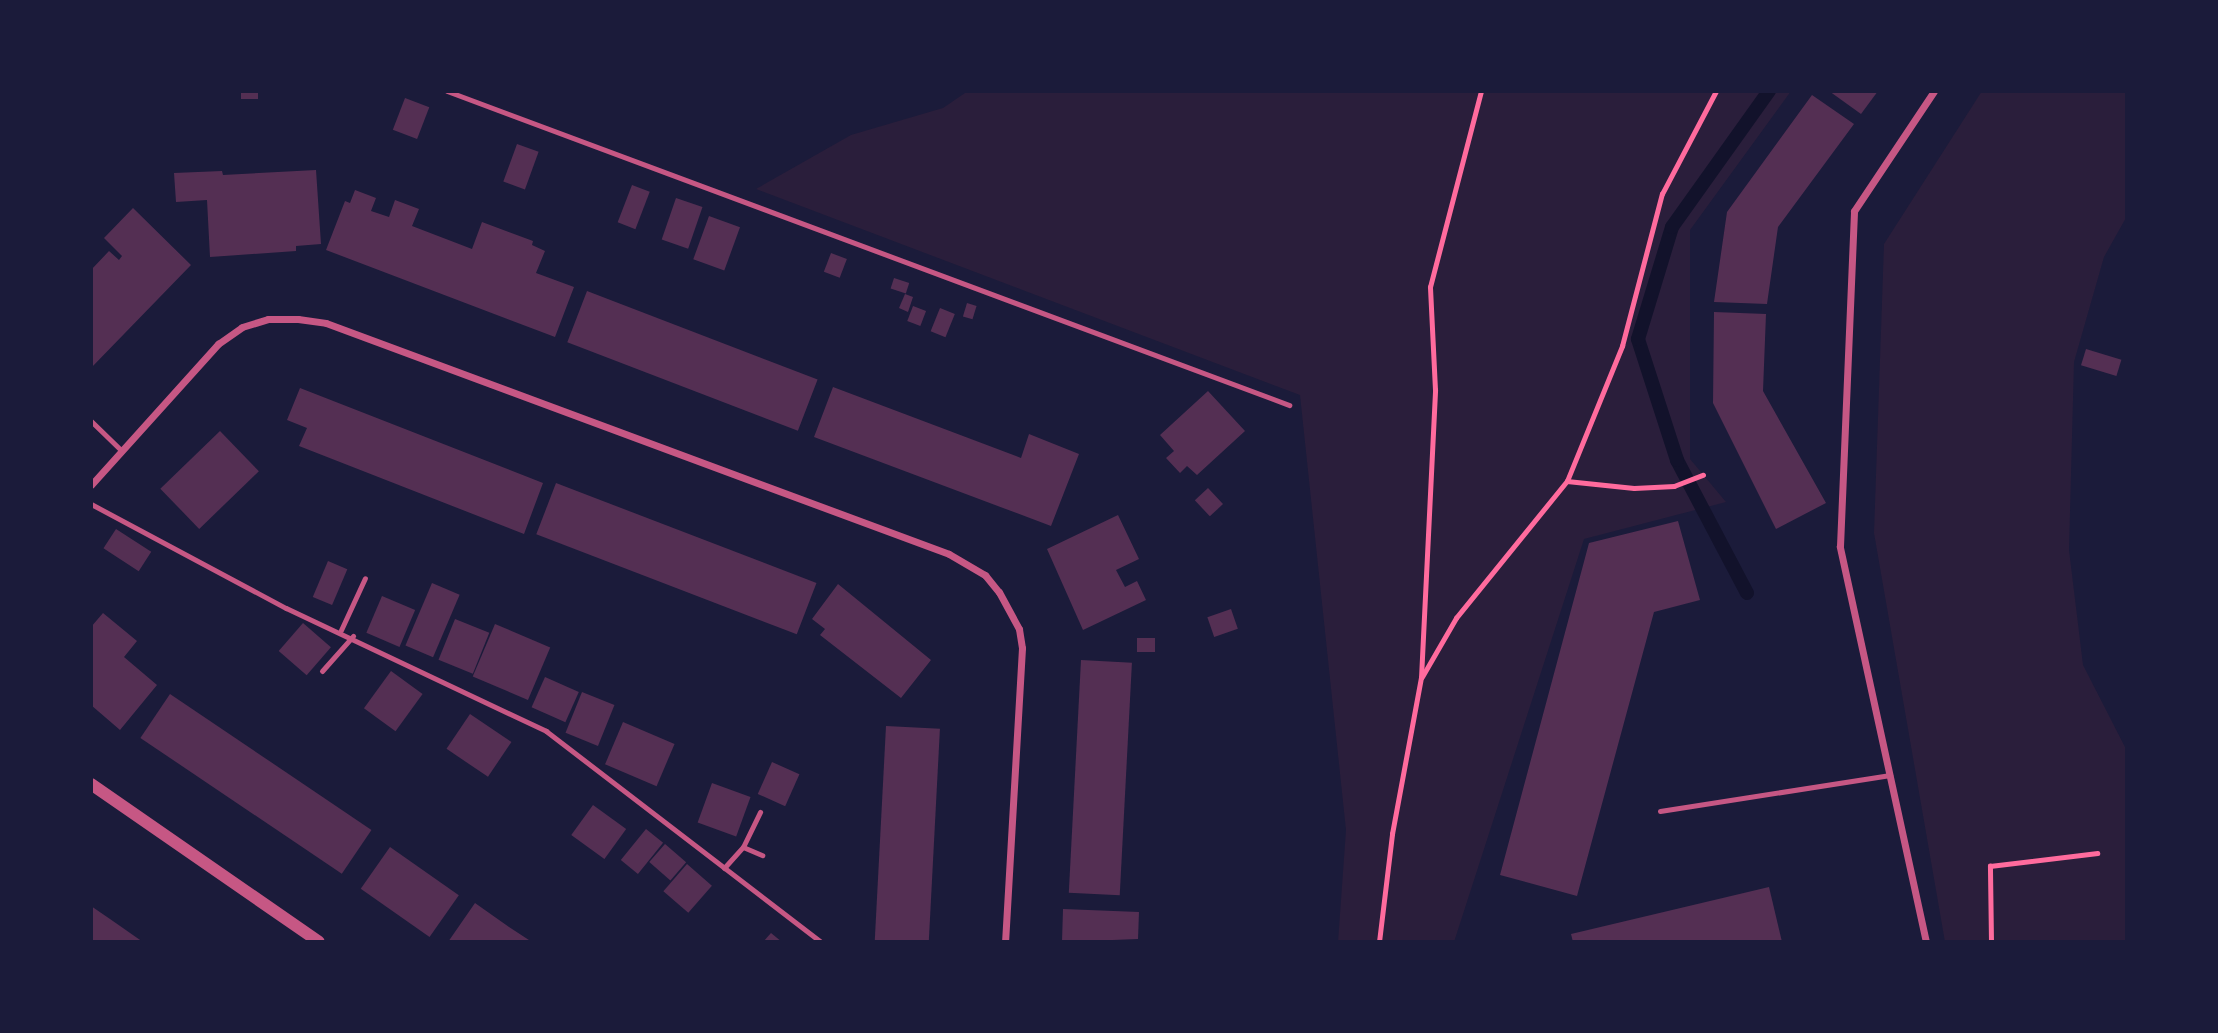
<!DOCTYPE html>
<html>
<head>
<meta charset="utf-8">
<style>
	body { margin:0 }
	#map { position:relative; width:2218px; height:1033px; overflow:hidden; background:#1b1b3a; font-family:"Times New Roman",serif }
	div>[style] { position:absolute }
	.green>* { inset:0; background:#2a1e3b }
	.stream>* { height:14px; margin:-7px; padding:0 7px; transform-origin:7px; border-radius:7px; background:#12122b }
	.building>* { inset:0; background:#542f53; transform-origin:0 0 }
	.path>* { height:4.5px; margin:-2.25px; padding:0 2.25px; transform-origin:2.25px; border-radius:2.25px; background:#ff6b9d }
	.service>* { height:5px; margin:-2.5px; padding:0 2.5px; transform-origin:2.5px; border-radius:2.5px; background:#c65784 }
	.minor>* { height:7px; margin:-3.5px; padding:0 3.5px; transform-origin:3.5px; border-radius:3.5px; background:#c65784 }
	.tertiary>* { height:12px; margin:-6px; padding:0 6px; transform-origin:6px; border-radius:6px; background:#c65784 }
	span { translate:-50% -50%; white-space:nowrap; text-align:center; line-height:1.15; -webkit-text-stroke:6px #1b1b3a; paint-order:stroke }
	.frame { position:absolute; inset:0; border:93px solid #1b1b3a; pointer-events:none }
</style>
</head>
<body>
<div id="map">
	<div class="green">
		<i style="clip-path:polygon(968px 91px,1791px 91px,1690px 230px,1690px 459px,1726px 502px,1584px 539px,1454px 942px,1338px 942px,1346px 830px,1300px 395px,756px 189px,851px 135px,943px 108px)"></i>
		<i style="clip-path:polygon(1982px 91px,2127px 91px,2127px 216px,2104px 257px,2074px 362px,2069px 550px,2083px 665px,2127px 751px,2127px 942px,1945px 942px,1874px 533px,1884px 244px)"></i>
	</div>
	<div class="stream">
		<i style="left:1747px;top:593px;width:150px;rotate:-117.8deg"></i>
		<i style="left:1677px;top:460px;width:127px;rotate:-107.9deg"></i>
		<i style="left:1638px;top:339px;width:117px;rotate:-73.1deg"></i>
		<i style="left:1672px;top:227px;width:167px;rotate:-54.5deg"></i>
	</div>
	<div class="building">
		<i style="left:241px;top:91px;width:17px;height:8px"></i>
		<i style="clip-path:polygon(1829px 91px,1878px 91px,1861px 114px)"></i>
		<i style="clip-path:polygon(1812px 95px,1854px 124px,1778px 227px,1767px 304px,1714px 302px,1727px 212px)"></i>
		<i style="left:405px;top:98px;width:26px;height:34px;rotate:21deg"></i>
		<i style="left:517px;top:144px;width:23px;height:40px;rotate:20deg"></i>
		<i style="clip-path:polygon(316px 170px,321px 244px,296px 246px,296px 251px,210px 257px,207px 200px,176px 202px,174px 173px,222px 171px,223px 175px)"></i>
		<i style="left:632px;top:185px;width:19px;height:40px;rotate:21deg"></i>
		<i style="clip-path:polygon(355px 190px,376px 198px,371px 211px,389px 217px,395px 200px,419px 209px,412px 226px,472px 249px,482px 222px,533px 241px,532px 245px,545px 251px,536px 273px,574px 287px,555px 337px,326px 250px,345px 201px,350px 203px)"></i>
		<i style="left:676px;top:198px;width:28px;height:44px;rotate:19deg"></i>
		<i style="clip-path:polygon(133px 208px,191px 265px,91px 368px,91px 270px,109px 251px,119px 260px,122px 256px,104px 238px)"></i>
		<i style="left:709px;top:216px;width:33px;height:46px;rotate:20deg"></i>
		<i style="left:831px;top:253px;width:17px;height:20px;rotate:21deg"></i>
		<i style="left:894px;top:278px;width:16px;height:11px;rotate:18deg"></i>
		<i style="left:587px;top:291px;width:247px;height:55px;rotate:21deg"></i>
		<i style="clip-path:polygon(905px 294px,913px 297px,908px 312px,899px 308px)"></i>
		<i style="left:967px;top:303px;width:10px;height:14px;rotate:17deg"></i>
		<i style="left:913px;top:306px;width:14px;height:16px;rotate:21deg"></i>
		<i style="left:940px;top:308px;width:16px;height:25px;rotate:22deg"></i>
		<i style="clip-path:polygon(1714px 312px,1766px 314px,1763px 391px,1826px 503px,1776px 529px,1713px 403px)"></i>
		<i style="left:2086px;top:349px;width:37px;height:17px;rotate:17deg"></i>
		<i style="clip-path:polygon(833px 387px,1021px 458px,1029px 434px,1079px 454px,1051px 526px,814px 437px)"></i>
		<i style="clip-path:polygon(300px 388px,543px 483px,524px 534px,299px 446px,307px 428px,287px 420px)"></i>
		<i style="clip-path:polygon(1208px 391px,1245px 431px,1197px 475px,1187px 466px,1180px 473px,1166px 458px,1174px 451px,1160px 435px)"></i>
		<i style="left:220px;top:431px;width:56px;height:83px;rotate:46deg"></i>
		<i style="left:556px;top:483px;width:279px;height:55px;rotate:21deg"></i>
		<i style="left:1208px;top:488px;width:22px;height:18px;rotate:47deg"></i>
		<i style="clip-path:polygon(1118px 515px,1139px 559px,1116px 570px,1125px 587px,1137px 581px,1146px 600px,1083px 630px,1047px 549px)"></i>
		<i style="clip-path:polygon(1678px 521px,1700px 600px,1654px 612px,1577px 896px,1500px 875px,1589px 543px)"></i>
		<i style="left:116px;top:529px;width:42px;height:23px;rotate:33deg"></i>
		<i style="left:328px;top:561px;width:21px;height:39px;rotate:23deg"></i>
		<i style="left:432px;top:583px;width:30px;height:68px;rotate:23deg"></i>
		<i style="clip-path:polygon(838px 584px,931px 660px,901px 698px,820px 635px,825px 629px,812px 619px)"></i>
		<i style="left:382px;top:596px;width:36px;height:40px;rotate:23deg"></i>
		<i style="left:1231px;top:609px;width:21px;height:25px;rotate:71deg"></i>
		<i style="clip-path:polygon(103px 613px,137px 641px,124px 657px,157px 685px,120px 730px,91px 705px,91px 627px)"></i>
		<i style="left:455px;top:619px;width:37px;height:44px;rotate:22deg"></i>
		<i style="left:303px;top:623px;width:37px;height:37px;rotate:41deg"></i>
		<i style="left:495px;top:624px;width:60px;height:57px;rotate:23deg"></i>
		<i style="left:1137px;top:638px;width:18px;height:14px"></i>
		<i style="left:1081px;top:660px;width:51px;height:233px;rotate:3deg"></i>
		<i style="left:391px;top:671px;width:39px;height:46px;rotate:36deg"></i>
		<i style="left:545px;top:677px;width:37px;height:33px;rotate:24deg"></i>
		<i style="left:582px;top:692px;width:35px;height:44px;rotate:22deg"></i>
		<i style="left:170px;top:694px;width:243px;height:53px;rotate:34deg"></i>
		<i style="left:470px;top:714px;width:50px;height:42px;rotate:34deg"></i>
		<i style="left:623px;top:722px;width:56px;height:46px;rotate:23deg"></i>
		<i style="left:886px;top:726px;width:54px;height:216px;rotate:3deg"></i>
		<i style="left:772px;top:762px;width:30px;height:35px;rotate:24deg"></i>
		<i style="left:712px;top:783px;width:41px;height:42px;rotate:20deg"></i>
		<i style="left:593px;top:805px;width:41px;height:37px;rotate:36deg"></i>
		<i style="left:646px;top:829px;width:22px;height:40px;rotate:39deg"></i>
		<i style="left:665px;top:844px;width:28px;height:24px;rotate:41deg"></i>
		<i style="left:390px;top:847px;width:84px;height:51px;rotate:35deg"></i>
		<i style="left:687px;top:864px;width:33px;height:36px;rotate:41deg"></i>
		<i style="clip-path:polygon(1769px 887px,1782px 942px,1573px 942px,1571px 934px)"></i>
		<i style="clip-path:polygon(475px 903px,509px 927px,532px 942px,448px 942px)"></i>
		<i style="clip-path:polygon(91px 906px,110px 919px,143px 942px,91px 942px)"></i>
		<i style="clip-path:polygon(1063px 909px,1139px 912px,1138px 939px,1062px 942px)"></i>
		<i style="clip-path:polygon(771px 933px,782px 942px,763px 942px)"></i>
	</div>
	<div class="path">
		<i style="left:1567px;top:481px;width:67px;rotate:6deg"></i>
		<i style="left:1634px;top:488px;width:40px;rotate:-2.9deg"></i>
		<i style="left:1674px;top:486px;width:31px;rotate:-21deg"></i>
		<i style="left:1422px;top:677px;width:68px;rotate:-60deg"></i>
		<i style="left:1456px;top:618px;width:176px;rotate:-51deg"></i>
		<i style="left:1567px;top:481px;width:146px;rotate:-67.8deg"></i>
		<i style="left:1622px;top:346px;width:157px;rotate:-75.3deg"></i>
		<i style="left:1662px;top:194px;width:116px;rotate:-62.3deg"></i>
		<i style="left:1379px;top:942px;width:109px;rotate:-83.1deg"></i>
		<i style="left:1392px;top:834px;width:159px;rotate:-79.5deg"></i>
		<i style="left:1421px;top:678px;width:288px;rotate:-87.2deg"></i>
		<i style="left:1435px;top:390px;width:103px;rotate:-92.8deg"></i>
		<i style="left:1430px;top:287px;width:203px;rotate:-75.4deg"></i>
		<i style="left:1991px;top:942px;width:76px;rotate:-90.8deg"></i>
		<i style="left:1990px;top:866px;width:108px;rotate:-6.9deg"></i>
	</div>
	<div class="service">
		<i style="left:447px;top:91px;width:899px;rotate:20.45deg"></i>
		<i style="left:91px;top:421px;width:43px;rotate:44.1deg"></i>
		<i style="left:91px;top:504px;width:221px;rotate:28.1deg"></i>
		<i style="left:286px;top:608px;width:288px;rotate:25.3deg"></i>
		<i style="left:546px;top:731px;width:347px;rotate:37.5deg"></i>
		<i style="left:341px;top:630px;width:57px;rotate:-65.2deg"></i>
		<i style="left:322px;top:671px;width:47px;rotate:-48.5deg"></i>
		<i style="left:1660px;top:811px;width:233px;rotate:-8.9deg"></i>
		<i style="left:743px;top:847px;width:21px;rotate:23deg"></i>
		<i style="left:724px;top:868px;width:28px;rotate:-48deg"></i>
		<i style="left:743px;top:847px;width:39px;rotate:-64deg"></i>
	</div>
	<div class="minor">
		<i style="left:91px;top:485px;width:190px;rotate:-48deg"></i>
		<i style="left:218px;top:344px;width:29px;rotate:-35deg"></i>
		<i style="left:242px;top:327px;width:27px;rotate:-17deg"></i>
		<i style="left:268px;top:319px;width:30px"></i>
		<i style="left:298px;top:319px;width:28px;rotate:8deg"></i>
		<i style="left:326px;top:323px;width:664px;rotate:20.34deg"></i>
		<i style="left:949px;top:554px;width:42px;rotate:30.3deg"></i>
		<i style="left:985px;top:575px;width:22px;rotate:51deg"></i>
		<i style="left:999px;top:592px;width:42px;rotate:61.6deg"></i>
		<i style="left:1019px;top:629px;width:19px;rotate:81deg"></i>
		<i style="left:1022px;top:648px;width:294px;rotate:93.3deg"></i>
		<i style="left:1926px;top:942px;width:405px;rotate:-102.3deg"></i>
		<i style="left:1840px;top:546px;width:335px;rotate:-87.6deg"></i>
		<i style="left:1854px;top:211px;width:144px;rotate:-56.3deg"></i>
	</div>
	<div class="tertiary">
		<i style="left:91px;top:784px;width:277px;rotate:34.7deg"></i>
	</div>
	<div class="frame"></div>
</div>
</body>
</html>
